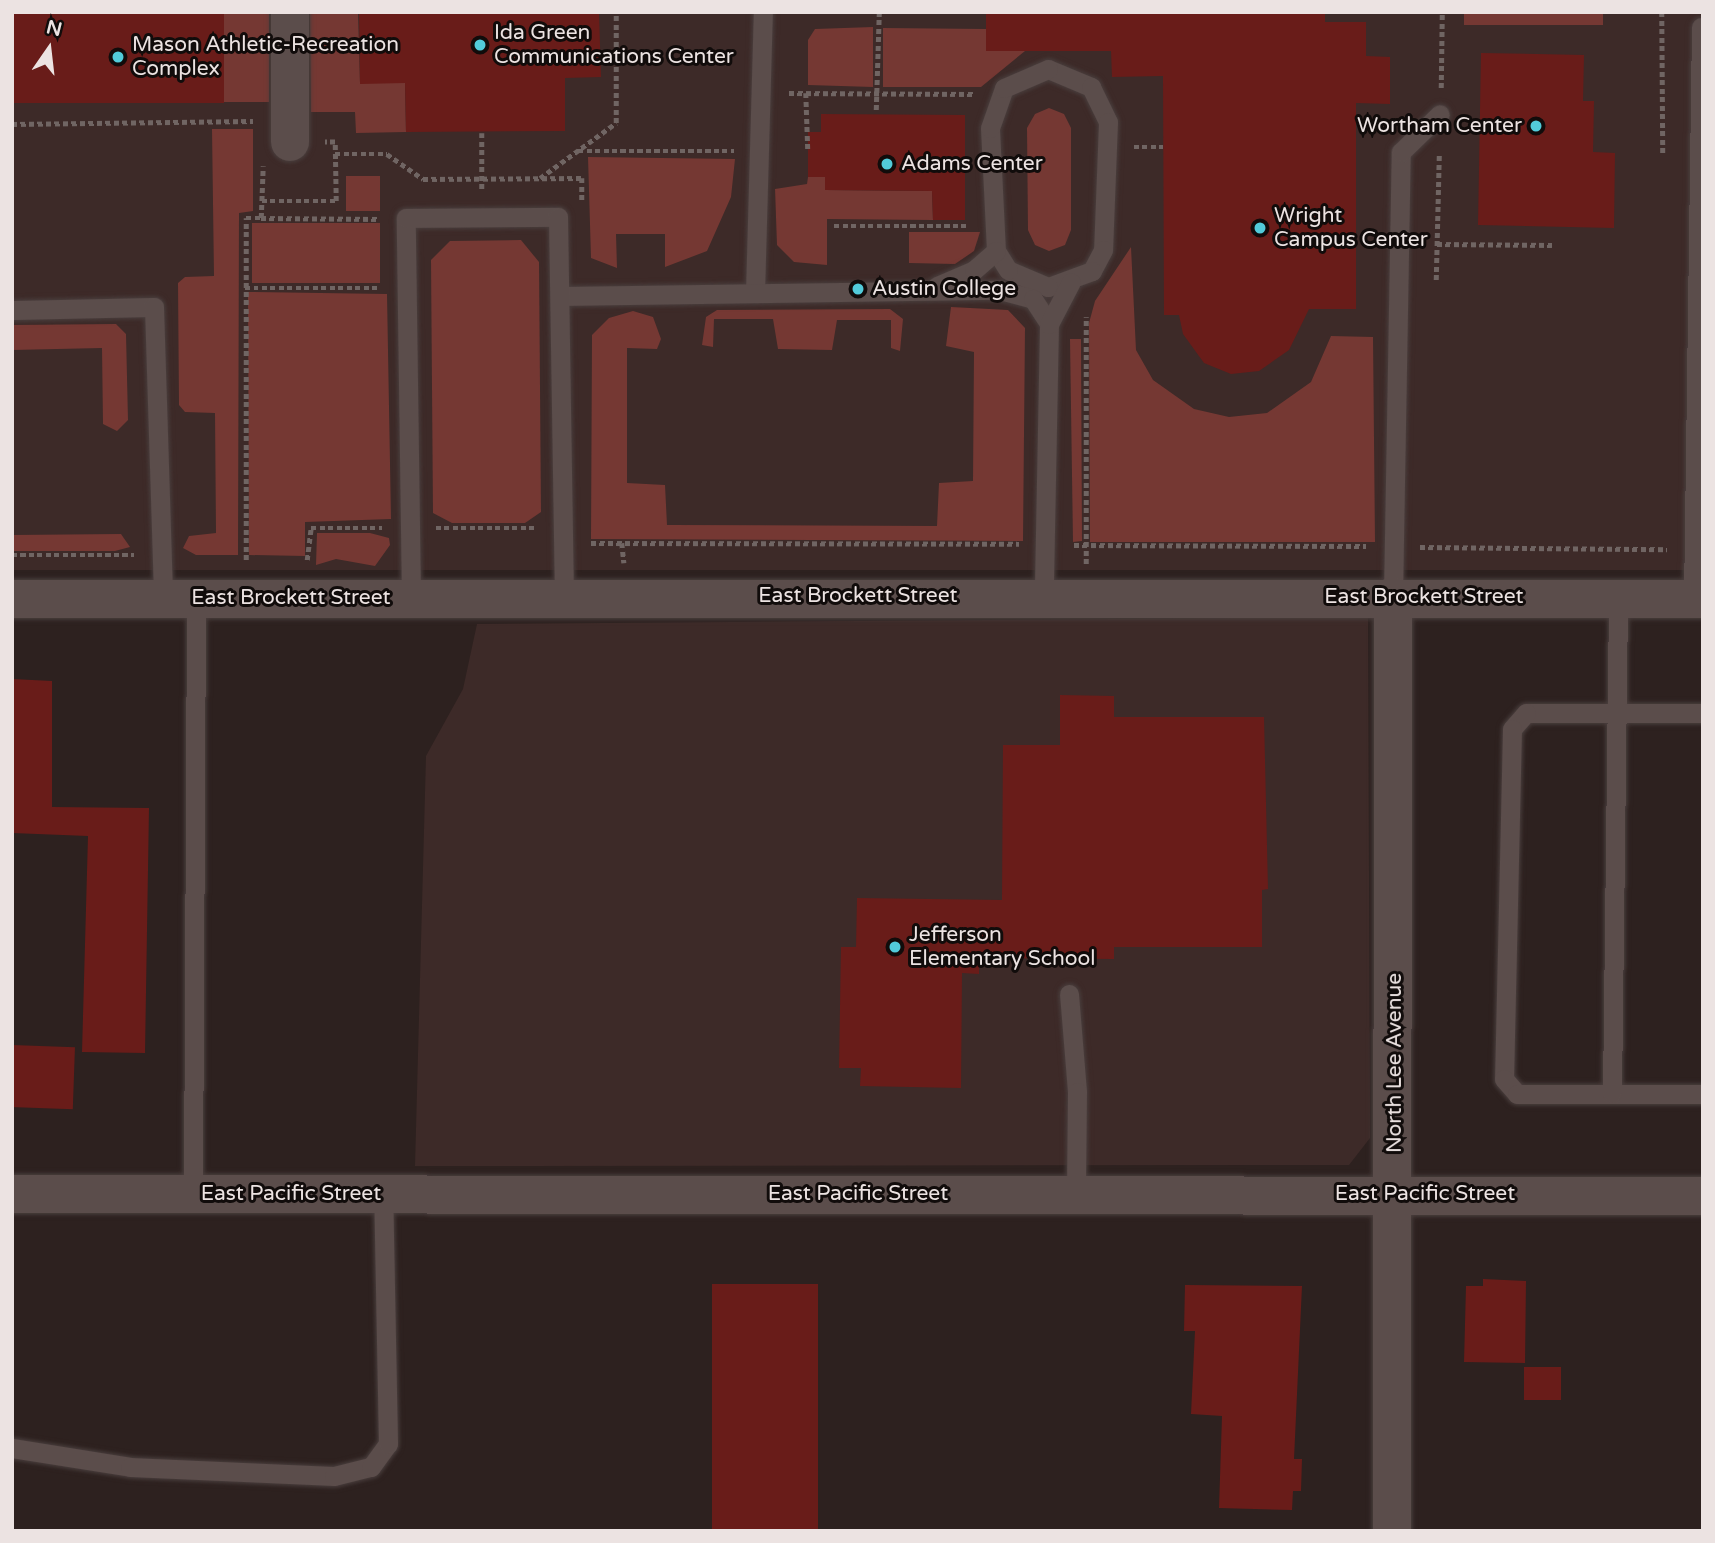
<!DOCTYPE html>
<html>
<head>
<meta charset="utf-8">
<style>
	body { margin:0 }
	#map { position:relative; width:1715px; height:1543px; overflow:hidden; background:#2d211f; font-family:"Varela Round",sans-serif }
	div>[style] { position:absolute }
	.built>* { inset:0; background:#3d2a28; transform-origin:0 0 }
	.green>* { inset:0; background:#753833; transform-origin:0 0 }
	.building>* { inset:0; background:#691c19; transform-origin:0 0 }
	.path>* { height:4.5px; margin-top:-2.25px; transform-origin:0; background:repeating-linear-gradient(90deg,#706563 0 5px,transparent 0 8.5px) }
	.roads { filter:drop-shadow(0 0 2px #493e3d) drop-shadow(0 0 2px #493e3d) }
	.lane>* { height:19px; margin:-9.5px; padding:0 9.5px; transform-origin:9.5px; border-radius:9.5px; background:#5b4d4b }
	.street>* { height:38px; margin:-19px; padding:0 19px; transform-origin:19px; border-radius:19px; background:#5b4d4b }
	.secondary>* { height:38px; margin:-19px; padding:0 19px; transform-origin:19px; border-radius:19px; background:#5b4d4b }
	.dots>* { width:19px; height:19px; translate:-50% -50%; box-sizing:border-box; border:4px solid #110c0b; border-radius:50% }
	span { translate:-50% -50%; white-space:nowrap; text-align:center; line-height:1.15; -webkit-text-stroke:6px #110c0b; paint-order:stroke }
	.poi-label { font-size:21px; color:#ece3e2 }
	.left { translate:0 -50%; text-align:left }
	.right { translate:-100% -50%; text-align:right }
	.street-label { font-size:21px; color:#ece3e2 }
	.frame { position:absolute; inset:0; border:14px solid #ece3e2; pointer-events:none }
	.north { position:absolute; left:14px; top:14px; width:70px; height:70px; -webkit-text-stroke:5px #110c0b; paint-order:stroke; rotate:14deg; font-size:19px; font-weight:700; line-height:28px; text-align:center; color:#ece3e2 }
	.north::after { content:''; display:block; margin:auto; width:24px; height:32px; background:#ece3e2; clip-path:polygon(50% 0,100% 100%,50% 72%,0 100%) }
</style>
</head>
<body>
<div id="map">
	<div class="built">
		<i style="left:12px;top:12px;width:1691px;height:558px"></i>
		<i style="clip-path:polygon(1368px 617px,1370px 1138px,1349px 1165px,415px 1166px,426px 756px,463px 689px,477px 624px)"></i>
	</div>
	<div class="green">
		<i style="left:224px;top:12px;width:45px;height:90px"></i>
		<i style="clip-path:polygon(310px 12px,358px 12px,360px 83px,405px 83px,406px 132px,356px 133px,355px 112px,311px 112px)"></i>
		<i style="left:1464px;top:12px;width:139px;height:13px"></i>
		<i style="clip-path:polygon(873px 27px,873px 87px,808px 85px,808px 40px,815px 29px)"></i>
		<i style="clip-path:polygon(883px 28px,986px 29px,987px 51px,1025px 51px,981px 87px,883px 87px)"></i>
		<i style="clip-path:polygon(1049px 108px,1064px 114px,1071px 128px,1071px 230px,1065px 245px,1049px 251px,1035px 245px,1028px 230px,1027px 128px,1035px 114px)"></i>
		<i style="clip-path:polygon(212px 129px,253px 129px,253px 211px,239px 213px,238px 555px,196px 555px,183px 548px,189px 536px,216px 533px,215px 413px,185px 412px,179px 405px,178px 283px,185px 277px,214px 276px)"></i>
		<i style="clip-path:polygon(588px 157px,735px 159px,731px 197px,707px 251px,665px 267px,665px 234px,616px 234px,617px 268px,591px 258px)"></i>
		<i style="left:346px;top:176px;width:34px;height:35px"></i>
		<i style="clip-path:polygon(808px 177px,825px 177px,826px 190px,932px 191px,933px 220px,827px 219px,827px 265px,794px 262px,777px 245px,775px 189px,807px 184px)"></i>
		<i style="left:252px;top:223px;width:128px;height:60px"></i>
		<i style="clip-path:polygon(909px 232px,980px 232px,974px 251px,955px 264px,909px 263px)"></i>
		<i style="clip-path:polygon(521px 240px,539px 262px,541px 512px,525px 523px,452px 523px,433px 513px,431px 260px,450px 241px)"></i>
		<i style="clip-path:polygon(1131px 247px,1136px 350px,1153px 380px,1194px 409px,1229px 417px,1267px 413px,1311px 382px,1331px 336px,1373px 337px,1375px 542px,1090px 542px,1089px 323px,1095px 301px)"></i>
		<i style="clip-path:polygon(248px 292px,387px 294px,391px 519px,305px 522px,305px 556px,249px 555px)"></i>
		<i style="clip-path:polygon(951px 307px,1008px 310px,1025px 328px,1023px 541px,591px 539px,592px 335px,609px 318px,633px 311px,653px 317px,661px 339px,657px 349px,627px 348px,627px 483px,665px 485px,667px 525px,937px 526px,939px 483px,973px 481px,974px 352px,946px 346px)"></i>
		<i style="clip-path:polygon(890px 309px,903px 319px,900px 351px,891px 348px,891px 320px,837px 320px,832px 350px,778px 349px,773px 319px,714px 319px,713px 347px,702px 345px,706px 317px,717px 310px)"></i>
		<i style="clip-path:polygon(116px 324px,126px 334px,128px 420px,117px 431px,103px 424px,102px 348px,12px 350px,12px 325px)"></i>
		<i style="clip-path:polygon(1070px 339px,1081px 339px,1082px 541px,1073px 542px)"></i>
		<i style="clip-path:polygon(317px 533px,370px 533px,389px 538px,390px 545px,375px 566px,336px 559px,316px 565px)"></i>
		<i style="clip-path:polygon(121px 534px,130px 547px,115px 551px,12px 551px,12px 535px)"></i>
	</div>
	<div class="building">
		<i style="left:12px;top:12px;width:212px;height:91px"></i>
		<i style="clip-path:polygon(359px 12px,599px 12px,601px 77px,565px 78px,565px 131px,406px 132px,405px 83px,360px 84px)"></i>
		<i style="clip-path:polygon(986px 12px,1325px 12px,1325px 22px,1366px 22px,1366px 56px,1390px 57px,1390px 104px,1356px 103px,1356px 309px,1309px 309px,1289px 350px,1259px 371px,1231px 374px,1204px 363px,1183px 334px,1179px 315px,1164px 315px,1163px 76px,1112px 77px,1111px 51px,986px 51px)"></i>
		<i style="clip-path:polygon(1481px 53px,1584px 55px,1583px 101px,1594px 101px,1593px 152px,1615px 153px,1614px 228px,1478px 225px)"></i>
		<i style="clip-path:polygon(821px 114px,965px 115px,965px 220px,933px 220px,932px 191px,825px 190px,825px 177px,808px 177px,808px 132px,821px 132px)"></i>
		<i style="clip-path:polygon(12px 679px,52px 681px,52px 807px,149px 808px,145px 1053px,82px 1052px,88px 836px,12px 833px)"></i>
		<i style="clip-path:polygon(1060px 695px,1114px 696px,1114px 717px,1264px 717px,1268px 889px,1262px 890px,1262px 947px,1114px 947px,1114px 959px,979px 958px,979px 974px,962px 973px,961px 1088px,860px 1086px,861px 1068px,839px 1068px,841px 947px,856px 947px,857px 898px,1002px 900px,1003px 745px,1060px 745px)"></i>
		<i style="left:12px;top:1045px;width:63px;height:62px;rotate:2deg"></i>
		<i style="clip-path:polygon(1483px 1279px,1526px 1281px,1525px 1363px,1464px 1362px,1466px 1286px,1483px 1286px)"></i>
		<i style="left:712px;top:1284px;width:106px;height:247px"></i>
		<i style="clip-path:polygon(1185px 1285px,1302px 1286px,1294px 1459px,1302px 1459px,1301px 1491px,1293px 1491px,1292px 1510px,1219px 1508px,1222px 1416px,1191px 1414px,1195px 1331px,1184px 1331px)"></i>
		<i style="left:1524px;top:1367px;width:37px;height:33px"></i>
	</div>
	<div class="path">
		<i style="left:1370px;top:12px;width:44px"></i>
		<i style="left:1662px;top:12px;width:143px;rotate:89.6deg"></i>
		<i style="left:1441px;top:88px;width:76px;rotate:-89.2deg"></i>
		<i style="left:789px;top:93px;width:184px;rotate:0.3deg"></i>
		<i style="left:806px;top:93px;width:57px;rotate:88deg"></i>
		<i style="left:876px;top:110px;width:98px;rotate:-88.2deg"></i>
		<i style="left:12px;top:124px;width:241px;rotate:-0.7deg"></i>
		<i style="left:482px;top:133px;width:59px;rotate:90deg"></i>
		<i style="left:1134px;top:147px;width:29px"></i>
		<i style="left:578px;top:151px;width:156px"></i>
		<i style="left:335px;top:154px;width:52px"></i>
		<i style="left:387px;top:154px;width:44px;rotate:34.8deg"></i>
		<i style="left:423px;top:179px;width:159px;rotate:-0.4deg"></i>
		<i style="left:582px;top:178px;width:25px;rotate:90deg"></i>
		<i style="left:540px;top:178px;width:94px;rotate:-35.9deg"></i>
		<i style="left:616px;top:123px;width:111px;rotate:-90deg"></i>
		<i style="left:262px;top:201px;width:74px"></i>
		<i style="left:336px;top:201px;width:59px;rotate:-91deg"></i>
		<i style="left:335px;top:142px;width:10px;rotate:180deg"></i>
		<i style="left:261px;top:218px;width:119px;rotate:0.5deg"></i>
		<i style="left:834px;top:226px;width:132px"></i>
		<i style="left:1437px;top:244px;width:115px;rotate:0.5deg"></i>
		<i style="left:1436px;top:280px;width:127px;rotate:-88.6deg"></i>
		<i style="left:245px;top:288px;width:136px"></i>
		<i style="left:436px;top:528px;width:100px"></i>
		<i style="left:591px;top:543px;width:428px;rotate:0.1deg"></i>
		<i style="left:622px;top:543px;width:20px;rotate:84deg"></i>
		<i style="left:1074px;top:545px;width:292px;rotate:0.2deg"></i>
		<i style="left:1420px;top:547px;width:247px;rotate:0.5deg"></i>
		<i style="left:12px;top:555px;width:122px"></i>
		<i style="left:246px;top:560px;width:342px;rotate:-90deg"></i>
		<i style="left:246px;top:218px;width:15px"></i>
		<i style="left:261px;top:218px;width:52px;rotate:-87.8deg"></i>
		<i style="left:307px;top:560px;width:32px;rotate:-83deg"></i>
		<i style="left:311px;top:528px;width:71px"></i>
		<i style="left:1086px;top:564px;width:247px;rotate:-90deg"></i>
	</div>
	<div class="roads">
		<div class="lane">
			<i style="left:1048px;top:69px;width:47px;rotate:22.7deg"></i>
			<i style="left:1091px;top:87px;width:39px;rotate:64deg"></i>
			<i style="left:1108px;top:122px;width:128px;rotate:92.2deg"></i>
			<i style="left:1103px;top:250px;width:24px;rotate:118deg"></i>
			<i style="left:1092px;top:271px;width:47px;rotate:160deg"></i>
			<i style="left:1048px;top:287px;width:43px;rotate:-157deg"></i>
			<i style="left:1008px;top:270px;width:22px;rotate:-122deg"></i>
			<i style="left:996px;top:251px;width:123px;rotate:-92.8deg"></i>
			<i style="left:990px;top:128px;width:42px;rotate:-70.7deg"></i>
			<i style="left:1004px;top:88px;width:48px;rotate:-23.4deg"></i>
			<i style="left:937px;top:286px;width:40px;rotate:-23.4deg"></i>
			<i style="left:974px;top:270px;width:29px;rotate:-41deg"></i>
			<i style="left:755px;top:293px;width:281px;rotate:-88.4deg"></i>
			<i style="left:560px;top:296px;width:440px;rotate:-0.8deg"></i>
			<i style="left:1000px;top:290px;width:34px;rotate:15deg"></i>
			<i style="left:1033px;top:299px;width:30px;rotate:57deg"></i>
			<i style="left:1049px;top:324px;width:272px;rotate:91.1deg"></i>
			<i style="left:12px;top:310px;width:142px;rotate:-1.2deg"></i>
			<i style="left:154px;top:307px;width:291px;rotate:88.2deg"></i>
			<i style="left:1049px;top:324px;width:47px;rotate:-62.4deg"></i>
			<i style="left:1393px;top:596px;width:444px;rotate:-89deg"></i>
			<i style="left:1401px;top:152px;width:54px;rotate:-44.3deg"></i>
			<i style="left:411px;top:598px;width:380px;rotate:-90.8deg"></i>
			<i style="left:406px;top:218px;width:152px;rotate:-0.4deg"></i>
			<i style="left:558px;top:217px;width:381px;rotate:89.1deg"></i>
			<i style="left:1693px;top:599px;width:572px;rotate:-89.2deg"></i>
			<i style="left:1703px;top:713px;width:177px;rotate:180deg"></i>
			<i style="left:1526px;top:713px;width:21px;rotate:131deg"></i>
			<i style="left:1512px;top:729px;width:350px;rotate:91.3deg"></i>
			<i style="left:1504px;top:1079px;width:20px;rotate:49deg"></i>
			<i style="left:1517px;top:1094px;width:186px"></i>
			<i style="left:1069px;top:994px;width:98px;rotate:85.3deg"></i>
			<i style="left:1077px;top:1092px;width:102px;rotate:90.6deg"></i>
			<i style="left:1612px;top:1093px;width:494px;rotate:-89.3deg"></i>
			<i style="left:193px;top:1194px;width:595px;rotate:-89.71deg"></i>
			<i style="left:12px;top:1448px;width:120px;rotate:9.1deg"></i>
			<i style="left:130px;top:1467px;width:204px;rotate:2.5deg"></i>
			<i style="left:334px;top:1476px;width:38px;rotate:-14deg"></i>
			<i style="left:371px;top:1467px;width:29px;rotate:-54deg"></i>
			<i style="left:388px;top:1444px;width:250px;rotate:-91.1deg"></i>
		</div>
		<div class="street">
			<i style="left:290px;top:12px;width:130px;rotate:90deg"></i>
			<i style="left:12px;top:1194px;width:1691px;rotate:0.07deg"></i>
			<i style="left:1392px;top:1531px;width:935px;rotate:-89.94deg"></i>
		</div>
		<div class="secondary">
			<i style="left:12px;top:599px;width:1691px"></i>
		</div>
	</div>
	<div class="dots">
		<i style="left:480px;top:45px;background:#52cbda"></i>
		<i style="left:118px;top:57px;background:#52cbda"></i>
		<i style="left:1536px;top:126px;background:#52cbda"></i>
		<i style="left:887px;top:164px;background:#52cbda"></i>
		<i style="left:1260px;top:228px;background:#52cbda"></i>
		<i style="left:858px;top:289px;background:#52cbda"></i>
		<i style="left:895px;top:947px;background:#52cbda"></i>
	</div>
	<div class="poi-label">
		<span class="left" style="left:494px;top:45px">Ida Green<br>Communications Center</span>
		<span class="left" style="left:132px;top:57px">Mason Athletic-Recreation<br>Complex</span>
		<span class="right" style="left:1522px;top:126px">Wortham Center</span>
		<span class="left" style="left:901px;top:164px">Adams Center</span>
		<span class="left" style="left:1274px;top:228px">Wright<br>Campus Center</span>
		<span class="left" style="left:872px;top:289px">Austin College</span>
		<span class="left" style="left:909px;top:947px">Jefferson<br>Elementary School</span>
	</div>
	<div class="street-label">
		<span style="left:858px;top:596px">East Brockett Street</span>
		<span style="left:1424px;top:597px">East Brockett Street</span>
		<span style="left:291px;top:598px">East Brockett Street</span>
		<span style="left:1395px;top:1063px;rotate:-90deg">North Lee Avenue</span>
		<span style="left:291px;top:1194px">East Pacific Street</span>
		<span style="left:858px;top:1194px">East Pacific Street</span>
		<span style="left:1425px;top:1194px">East Pacific Street</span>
	</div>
	<div class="frame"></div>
	<div class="north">N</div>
</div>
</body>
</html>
